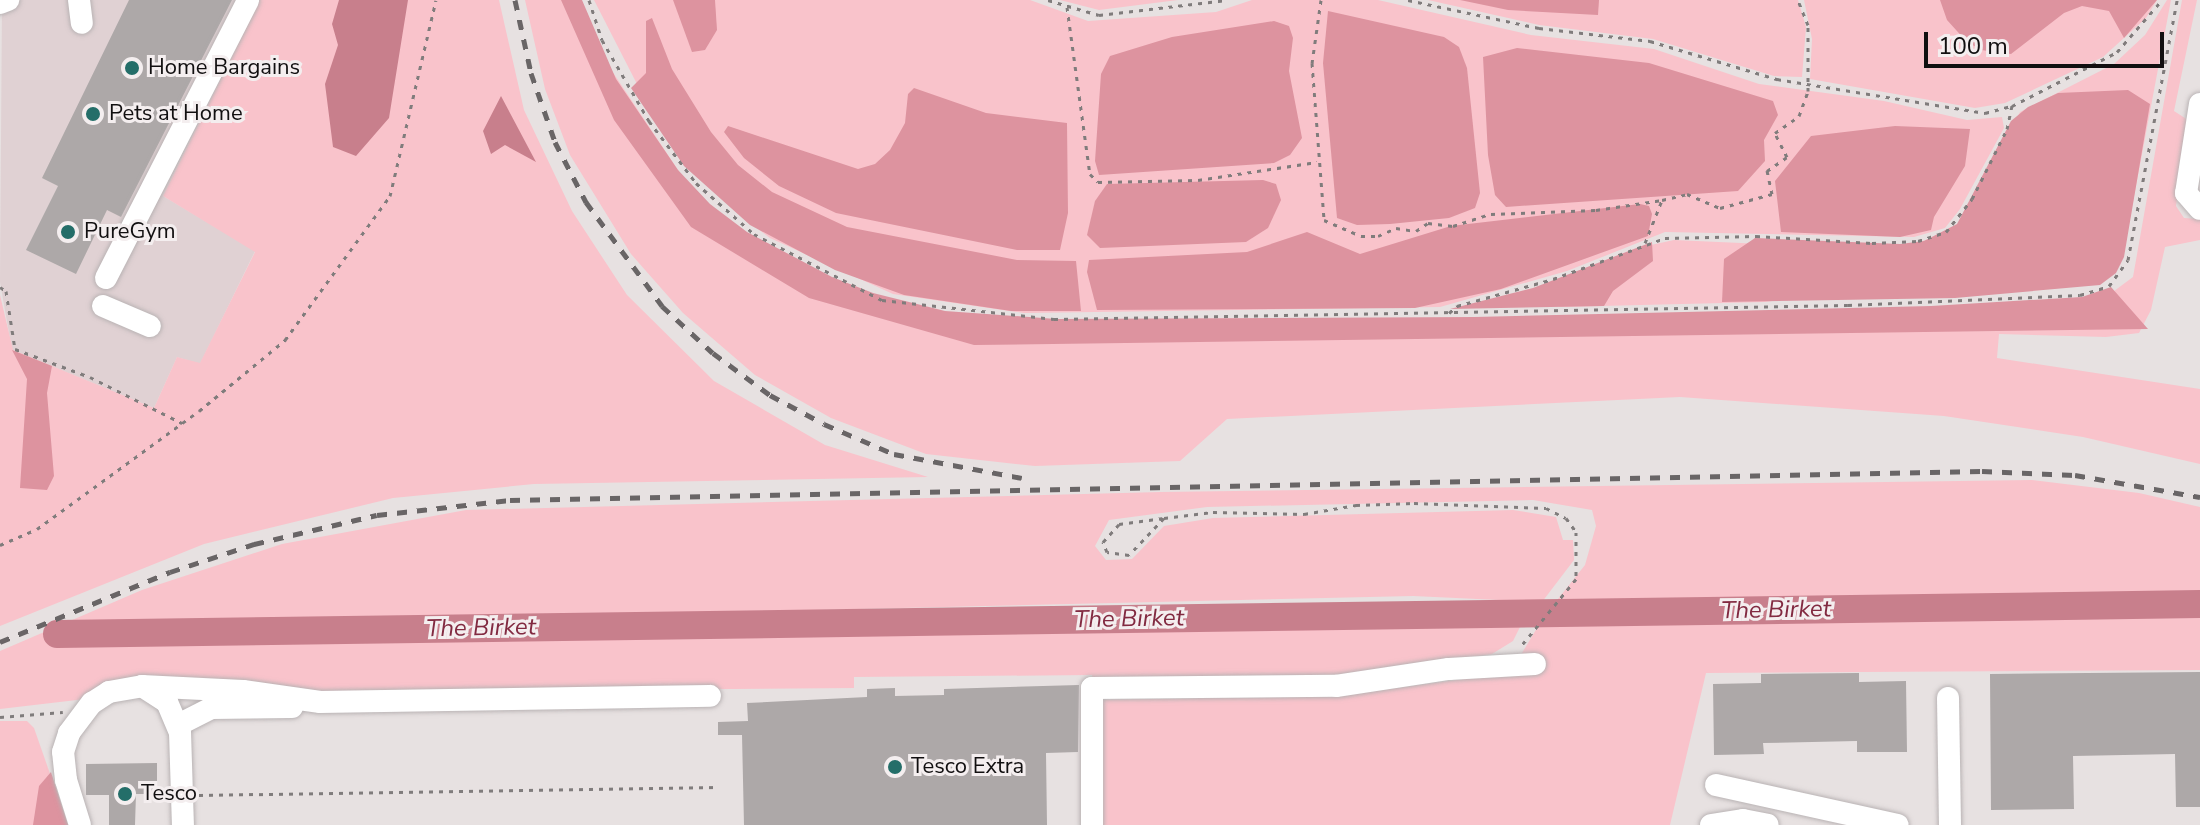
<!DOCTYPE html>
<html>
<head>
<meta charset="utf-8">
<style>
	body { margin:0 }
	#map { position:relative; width:2200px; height:825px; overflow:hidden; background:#e7e1e1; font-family:"Nunito Sans",sans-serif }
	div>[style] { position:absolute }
	.built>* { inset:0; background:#e0d1d3 }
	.green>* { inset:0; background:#f9c3cb }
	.forest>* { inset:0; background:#dd939f }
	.water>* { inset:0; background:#c87f8c }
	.river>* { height:28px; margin:-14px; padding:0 14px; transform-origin:14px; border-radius:14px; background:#c87f8c }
	.building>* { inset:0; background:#ada8a8 }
	.path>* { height:3px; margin-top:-1.5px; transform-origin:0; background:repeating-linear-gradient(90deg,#807c7c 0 4px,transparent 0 10px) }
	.roads { filter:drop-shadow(0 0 2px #b9b3b4) drop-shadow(0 0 2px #b9b3b4) }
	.minor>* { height:22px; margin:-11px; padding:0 11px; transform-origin:11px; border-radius:11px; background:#fff }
	.rail>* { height:5px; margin-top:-2.5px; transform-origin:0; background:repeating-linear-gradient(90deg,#696566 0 10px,transparent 0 20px) }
	.dots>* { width:22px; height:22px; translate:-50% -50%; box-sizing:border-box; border:4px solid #f4eeef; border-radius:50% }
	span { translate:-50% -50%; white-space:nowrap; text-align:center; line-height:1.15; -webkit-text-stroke:6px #f4eeef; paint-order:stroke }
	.poi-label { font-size:22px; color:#110f10 }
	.left { translate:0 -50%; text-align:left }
	.water-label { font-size:24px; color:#822a41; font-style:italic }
	.scale { position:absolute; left:1924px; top:32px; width:240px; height:36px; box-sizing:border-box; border:4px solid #110f10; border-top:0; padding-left:10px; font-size:24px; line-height:28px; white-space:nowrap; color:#110f10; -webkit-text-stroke:6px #f4eeef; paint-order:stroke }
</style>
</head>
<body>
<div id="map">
	<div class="built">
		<i style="clip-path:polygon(2px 0,260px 0,163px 196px,255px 251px,200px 364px,177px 357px,154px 408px,12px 350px,0 282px)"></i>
	</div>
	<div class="green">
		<i style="clip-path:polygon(260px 0,499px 0,524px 110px,572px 211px,627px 295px,714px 381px,825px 445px,928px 477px,534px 484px,393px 498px,204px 544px,0 626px,0 295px,13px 350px,154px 408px,177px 357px,200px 363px,255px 252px,163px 196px)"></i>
		<i style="clip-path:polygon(525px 0,580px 0,588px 35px,712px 221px,885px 306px,1001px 326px,1830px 314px,2102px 300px,2133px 277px,2182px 0,2197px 0,2174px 111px,2188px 120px,2176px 206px,2184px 218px,2200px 219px,2200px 240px,2165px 247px,2151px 310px,2139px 333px,2106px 337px,1999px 334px,1997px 358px,2200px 389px,2200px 464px,2083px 437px,1944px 416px,1680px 397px,1227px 419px,1180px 461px,1035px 466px,926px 454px,831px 418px,755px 375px,683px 313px,631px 254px,570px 155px,545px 89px)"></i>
		<i style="clip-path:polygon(594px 0,1030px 0,1088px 21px,1216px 12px,1252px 0,1378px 0,1531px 35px,1654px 49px,1759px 84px,1884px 101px,1967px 120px,2002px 117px,2004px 128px,1960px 209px,1945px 228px,1914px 237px,1665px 232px,1567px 271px,1440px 307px,1024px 313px,893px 294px,770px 238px,737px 213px,660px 129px)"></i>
		<i style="clip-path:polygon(1060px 0,1178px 0,1099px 10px)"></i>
		<i style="clip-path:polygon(1428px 0,1798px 0,1806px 27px,1802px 77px,1774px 76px,1653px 39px,1539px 25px)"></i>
		<i style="clip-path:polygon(1804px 0,2157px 0,2146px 18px,2103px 57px,2005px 103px,1975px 108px,1810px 79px,1812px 39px)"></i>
		<i style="clip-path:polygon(2167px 0,2171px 0,2123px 255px,1765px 302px,1559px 307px,1651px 245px,1674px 240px,1892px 250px,1953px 232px,2020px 112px,2114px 64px,2145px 35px)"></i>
		<i style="clip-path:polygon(2032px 480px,2139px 493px,2200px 507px,2200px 593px,1554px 604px,1585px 565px,1596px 526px,1592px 510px,1533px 500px,1207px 507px,1109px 520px,1095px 546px,1106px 560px,1132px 559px,1164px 526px,1213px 518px,1513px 510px,1556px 517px,1563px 540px,1573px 540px,1574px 560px,1542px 602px,1413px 596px,57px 628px,58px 639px,1118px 626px,1526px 615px,1513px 641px,1492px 654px,1340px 676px,1093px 681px,1092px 675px,854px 677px,854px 688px,332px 692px,222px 683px,0 709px,0 651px,142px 590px,282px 544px,466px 510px,1161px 492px)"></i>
		<i style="clip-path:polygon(2200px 611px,2200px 670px,1706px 673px,1670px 825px,1097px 825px,1093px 700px,1336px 696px,1510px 673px,1546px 613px,1593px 622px)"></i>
		<i style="clip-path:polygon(0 721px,27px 721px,34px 728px,68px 825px,0 825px)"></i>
	</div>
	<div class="forest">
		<i style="clip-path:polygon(561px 0,582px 0,616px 79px,678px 170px,710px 204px,747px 232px,832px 277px,873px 293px,945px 311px,1056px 319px,1474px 317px,1931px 306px,2082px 297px,2111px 287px,2148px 329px,974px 345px,809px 298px,691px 227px,614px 120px)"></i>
		<i style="clip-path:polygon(673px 0,715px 0,717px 30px,705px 50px,692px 52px)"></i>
		<i style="clip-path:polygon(1460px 0,1599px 0,1598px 15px,1508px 10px)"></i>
		<i style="clip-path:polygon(1940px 0,2157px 0,2124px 38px,2109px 11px,2082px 6px,2064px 13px,2011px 54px,1981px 50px,1966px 41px,1947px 20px)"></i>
		<i style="clip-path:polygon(1328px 11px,1444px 37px,1459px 47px,1467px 68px,1480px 193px,1475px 208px,1449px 218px,1390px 224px,1357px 225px,1337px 218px,1323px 63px)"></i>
		<i style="clip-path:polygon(652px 18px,672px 69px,711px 132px,738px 165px,772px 192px,847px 227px,1017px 260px,1076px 261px,1081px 311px,1011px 311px,904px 295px,835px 270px,750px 225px,684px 166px,631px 88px,646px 73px,646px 21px)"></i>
		<i style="clip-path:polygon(1274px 21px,1289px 26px,1293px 38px,1289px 71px,1302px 138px,1290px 155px,1274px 163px,1099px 175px,1095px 161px,1101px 74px,1110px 56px,1172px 37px)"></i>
		<i style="clip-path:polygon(1517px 48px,1649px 63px,1773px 101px,1778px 115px,1764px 140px,1765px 161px,1738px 191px,1506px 207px,1495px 195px,1488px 155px,1483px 57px)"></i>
		<i style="clip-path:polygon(914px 88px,986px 113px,1067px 123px,1068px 213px,1060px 250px,1017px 250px,836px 213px,779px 186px,744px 158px,724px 132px,728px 126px,858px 169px,875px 164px,890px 150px,905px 123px,908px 94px)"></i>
		<i style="clip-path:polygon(2128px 90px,2150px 104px,2124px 257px,2116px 273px,2100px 285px,1955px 298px,1722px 302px,1724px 259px,1755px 238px,1900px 244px,1924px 241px,1957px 224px,2011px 121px,2028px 107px,2058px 93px)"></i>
		<i style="clip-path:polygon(1895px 126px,1970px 129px,1965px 166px,1934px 217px,1931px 230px,1900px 237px,1781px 232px,1775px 181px,1811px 136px)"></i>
		<i style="clip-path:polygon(1263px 180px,1276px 184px,1281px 200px,1268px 228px,1246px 242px,1100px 248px,1087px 235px,1095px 201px,1107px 184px)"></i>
		<i style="clip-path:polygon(1640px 204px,1649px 206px,1652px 214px,1648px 236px,1501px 289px,1415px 308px,1097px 310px,1087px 272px,1089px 260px,1247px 252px,1307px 232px,1360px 254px,1451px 226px)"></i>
		<i style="clip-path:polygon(1652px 242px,1653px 261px,1613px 291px,1604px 306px,1450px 309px,1533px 288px)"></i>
		<i style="clip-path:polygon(12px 350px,52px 366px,47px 393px,54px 476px,47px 490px,20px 488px,27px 379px)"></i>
		<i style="clip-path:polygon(51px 772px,68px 825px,33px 825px,39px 786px)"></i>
	</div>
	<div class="water">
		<i style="clip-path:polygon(339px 0,408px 0,389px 118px,356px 156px,333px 147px,325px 84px,338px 45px,332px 24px)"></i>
		<i style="clip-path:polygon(501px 96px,536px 162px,505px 145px,491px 154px,483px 131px)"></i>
	</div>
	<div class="river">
		<i style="left:57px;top:634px;width:2143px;rotate:-0.8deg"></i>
	</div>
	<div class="building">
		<i style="clip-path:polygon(129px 0,232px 0,121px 217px,107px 210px,76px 274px,26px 250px,58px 186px,42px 178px)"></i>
		<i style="clip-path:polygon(2200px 672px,2200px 807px,2176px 807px,2175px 754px,2073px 756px,2074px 809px,1991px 810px,1990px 674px)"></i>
		<i style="clip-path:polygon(1859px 673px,1859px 682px,1906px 681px,1907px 752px,1857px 752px,1857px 741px,1763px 743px,1764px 754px,1714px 755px,1713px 684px,1761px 683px,1761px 674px)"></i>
		<i style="clip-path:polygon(1079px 685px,1078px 752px,1046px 753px,1047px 825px,744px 825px,742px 735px,718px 735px,718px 722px,748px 721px,747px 703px,867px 697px,867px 689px,895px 688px,895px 696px,944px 695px,944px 689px)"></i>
		<i style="clip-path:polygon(157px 763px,157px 794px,136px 794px,135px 825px,109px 825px,109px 795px,86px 795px,86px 764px)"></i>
	</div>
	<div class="path">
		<i style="left:589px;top:0;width:42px;rotate:72deg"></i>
		<i style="left:602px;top:40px;width:94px;rotate:59.9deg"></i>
		<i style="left:649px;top:121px;width:78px;rotate:52.8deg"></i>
		<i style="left:696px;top:183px;width:77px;rotate:41.3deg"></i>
		<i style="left:754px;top:234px;width:144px;rotate:27.3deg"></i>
		<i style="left:882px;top:300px;width:173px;rotate:6.3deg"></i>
		<i style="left:1054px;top:319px;width:794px;rotate:-1.01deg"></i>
		<i style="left:1848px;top:305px;width:232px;rotate:-2.5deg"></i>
		<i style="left:2080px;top:295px;width:30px;rotate:-17deg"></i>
		<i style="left:2109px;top:286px;width:32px;rotate:-54deg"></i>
		<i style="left:2128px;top:260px;width:265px;rotate:-79.3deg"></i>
		<i style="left:1048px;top:0;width:53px;rotate:16.4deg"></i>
		<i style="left:1099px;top:15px;width:129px;rotate:-6.7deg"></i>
		<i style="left:1321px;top:0;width:64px;rotate:98.1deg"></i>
		<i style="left:1312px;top:63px;width:157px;rotate:85.6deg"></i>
		<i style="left:1324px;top:220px;width:40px;rotate:23.4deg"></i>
		<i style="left:1361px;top:236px;width:17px"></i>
		<i style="left:1378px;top:236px;width:20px;rotate:-24deg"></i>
		<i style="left:1396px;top:228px;width:20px;rotate:9deg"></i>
		<i style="left:1416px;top:231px;width:14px;rotate:-34deg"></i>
		<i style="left:1428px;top:223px;width:25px;rotate:7deg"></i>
		<i style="left:1453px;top:226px;width:40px;rotate:-18deg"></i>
		<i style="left:1491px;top:214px;width:105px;rotate:-2.2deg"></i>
		<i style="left:1596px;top:210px;width:67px;rotate:-8.6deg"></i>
		<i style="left:1408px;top:0;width:134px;rotate:12.1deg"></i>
		<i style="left:1539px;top:28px;width:112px;rotate:6.7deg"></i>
		<i style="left:1650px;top:41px;width:133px;rotate:16.7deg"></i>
		<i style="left:1777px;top:79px;width:211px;rotate:9.3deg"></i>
		<i style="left:1985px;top:113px;width:28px;rotate:-15deg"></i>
		<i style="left:2012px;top:106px;width:118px;rotate:-27.2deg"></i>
		<i style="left:2117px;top:52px;width:69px;rotate:-49.1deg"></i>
		<i style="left:1067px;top:7px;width:169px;rotate:82.2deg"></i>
		<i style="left:1090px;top:174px;width:11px;rotate:45deg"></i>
		<i style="left:1098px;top:182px;width:100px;rotate:-1.1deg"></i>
		<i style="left:1198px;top:180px;width:120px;rotate:-8.6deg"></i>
		<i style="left:1645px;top:243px;width:46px;rotate:-68.4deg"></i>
		<i style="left:1662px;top:200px;width:26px;rotate:-13deg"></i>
		<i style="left:1687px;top:194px;width:36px;rotate:23deg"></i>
		<i style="left:1720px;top:208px;width:54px;rotate:-15.1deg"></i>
		<i style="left:1772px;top:194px;width:24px;rotate:-102deg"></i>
		<i style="left:1767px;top:171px;width:24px;rotate:-35deg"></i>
		<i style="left:1787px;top:157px;width:27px;rotate:-117deg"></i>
		<i style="left:1775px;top:133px;width:29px;rotate:-35deg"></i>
		<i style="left:1799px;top:116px;width:27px;rotate:-70deg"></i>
		<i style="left:1808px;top:91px;width:66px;rotate:-90deg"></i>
		<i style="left:1808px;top:25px;width:27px;rotate:-112deg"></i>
		<i style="left:0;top:287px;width:7px;rotate:34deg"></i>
		<i style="left:6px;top:291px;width:59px;rotate:81.2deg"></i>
		<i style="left:15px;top:349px;width:80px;rotate:20.5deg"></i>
		<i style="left:90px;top:377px;width:103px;rotate:26.6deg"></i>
		<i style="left:1449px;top:313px;width:11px;rotate:-41deg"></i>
		<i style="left:1457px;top:306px;width:100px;rotate:-15.7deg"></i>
		<i style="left:1553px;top:279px;width:119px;rotate:-20.1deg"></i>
		<i style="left:1665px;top:238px;width:91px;rotate:-1.3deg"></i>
		<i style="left:1756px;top:236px;width:116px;rotate:3.5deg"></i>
		<i style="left:1872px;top:243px;width:46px;rotate:-2.5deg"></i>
		<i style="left:1918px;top:241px;width:29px;rotate:-18deg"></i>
		<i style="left:1946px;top:232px;width:42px;rotate:-51.8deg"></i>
		<i style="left:1972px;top:199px;width:78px;rotate:-63.4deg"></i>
		<i style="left:2007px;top:129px;width:24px;rotate:-78deg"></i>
		<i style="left:1164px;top:518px;width:51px;rotate:133.4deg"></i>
		<i style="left:1129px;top:555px;width:22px;rotate:-172deg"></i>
		<i style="left:1107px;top:552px;width:11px;rotate:-112deg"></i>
		<i style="left:1103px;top:542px;width:24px;rotate:-48deg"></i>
		<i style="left:1119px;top:524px;width:45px;rotate:-7.6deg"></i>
		<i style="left:1164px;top:518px;width:49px;rotate:-7deg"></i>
		<i style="left:1213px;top:512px;width:91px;rotate:1.3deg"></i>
		<i style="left:1304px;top:514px;width:53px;rotate:-9.8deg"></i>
		<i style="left:1356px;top:505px;width:58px;rotate:-2deg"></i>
		<i style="left:1414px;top:503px;width:132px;rotate:2.2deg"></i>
		<i style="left:1546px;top:508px;width:22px;rotate:27deg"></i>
		<i style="left:1566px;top:518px;width:17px;rotate:54deg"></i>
		<i style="left:1576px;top:532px;width:47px;rotate:90deg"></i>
		<i style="left:1576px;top:579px;width:87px;rotate:129.4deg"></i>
		<i style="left:0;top:545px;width:40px;rotate:-23.4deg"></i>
		<i style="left:37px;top:529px;width:200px;rotate:-36.1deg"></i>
		<i style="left:199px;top:411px;width:112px;rotate:-39.5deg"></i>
		<i style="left:285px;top:340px;width:178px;rotate:-53.9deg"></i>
		<i style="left:390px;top:196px;width:201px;rotate:-76.8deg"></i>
		<i style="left:0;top:717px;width:63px;rotate:-4.5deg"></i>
		<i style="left:199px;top:795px;width:520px;rotate:-0.88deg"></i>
	</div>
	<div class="roads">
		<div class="minor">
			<i style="left:79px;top:0;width:23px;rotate:83deg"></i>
			<i style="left:0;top:3px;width:9px;rotate:-21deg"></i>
			<i style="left:2200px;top:104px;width:90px;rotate:98.9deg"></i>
			<i style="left:2186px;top:193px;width:21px;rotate:49deg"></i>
			<i style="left:106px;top:278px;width:312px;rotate:-62.9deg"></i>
			<i style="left:103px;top:306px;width:51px;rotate:23.1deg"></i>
			<i style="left:142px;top:686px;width:101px;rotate:2.8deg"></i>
			<i style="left:243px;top:691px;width:78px;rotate:8.1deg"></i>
			<i style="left:320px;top:702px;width:390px;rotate:-0.9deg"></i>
			<i style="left:1948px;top:698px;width:127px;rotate:89.1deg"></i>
			<i style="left:178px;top:725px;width:37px;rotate:-27deg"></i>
			<i style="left:211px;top:708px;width:81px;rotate:-0.7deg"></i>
			<i style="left:1716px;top:785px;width:186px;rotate:12.4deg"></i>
			<i style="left:80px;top:825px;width:47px;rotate:-107.3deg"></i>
			<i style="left:66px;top:780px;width:28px;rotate:-96deg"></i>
			<i style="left:63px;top:752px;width:20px;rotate:-72deg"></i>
			<i style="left:69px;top:733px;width:38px;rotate:-53deg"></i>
			<i style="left:92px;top:703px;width:20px;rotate:-33deg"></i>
			<i style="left:109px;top:692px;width:34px;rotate:-10deg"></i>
			<i style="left:142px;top:686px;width:30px;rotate:33deg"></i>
			<i style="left:167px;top:702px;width:33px;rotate:67deg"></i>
			<i style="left:180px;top:732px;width:93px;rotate:88.2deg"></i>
			<i style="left:1092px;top:825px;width:137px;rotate:-90deg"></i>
			<i style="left:1092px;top:688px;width:244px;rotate:-0.5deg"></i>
			<i style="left:1336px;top:686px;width:114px;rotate:-8.6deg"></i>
			<i style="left:1449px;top:669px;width:86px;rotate:-3.3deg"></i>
			<i style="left:1711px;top:825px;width:32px;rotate:-9deg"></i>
			<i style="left:1743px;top:820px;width:25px;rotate:11deg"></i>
		</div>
	</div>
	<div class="rail">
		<i style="left:515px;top:0;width:75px;rotate:77.6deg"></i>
		<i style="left:531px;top:73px;width:73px;rotate:70.8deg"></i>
		<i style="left:555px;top:142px;width:68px;rotate:62.7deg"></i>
		<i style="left:586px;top:202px;width:129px;rotate:53.8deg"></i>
		<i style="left:662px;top:306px;width:69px;rotate:42.7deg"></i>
		<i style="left:713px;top:353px;width:71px;rotate:36.4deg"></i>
		<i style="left:770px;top:395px;width:61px;rotate:28.2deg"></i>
		<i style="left:824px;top:424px;width:76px;rotate:23.2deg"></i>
		<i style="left:894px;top:454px;width:130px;rotate:10.6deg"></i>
		<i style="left:0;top:642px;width:184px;rotate:-22.4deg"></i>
		<i style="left:170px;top:572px;width:89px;rotate:-18.4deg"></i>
		<i style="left:254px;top:544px;width:126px;rotate:-13.3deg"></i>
		<i style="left:377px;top:515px;width:134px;rotate:-6.4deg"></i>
		<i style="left:510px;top:500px;width:1472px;rotate:-1.13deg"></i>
		<i style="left:1982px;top:471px;width:93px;rotate:2.5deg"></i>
		<i style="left:2075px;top:475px;width:127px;rotate:10deg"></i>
	</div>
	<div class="dots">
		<i style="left:132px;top:68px;background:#246e69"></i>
		<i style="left:93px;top:114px;background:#246e69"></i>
		<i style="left:68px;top:232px;background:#246e69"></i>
		<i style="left:895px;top:767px;background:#246e69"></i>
		<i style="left:125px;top:794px;background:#246e69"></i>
	</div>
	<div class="poi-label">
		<span class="left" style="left:148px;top:68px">Home Bargains</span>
		<span class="left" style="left:109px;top:114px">Pets at Home</span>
		<span class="left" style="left:84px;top:232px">PureGym</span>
		<span class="left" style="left:911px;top:767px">Tesco Extra</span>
		<span class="left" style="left:141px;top:794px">Tesco</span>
	</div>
	<div class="water-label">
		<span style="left:1776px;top:610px;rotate:-1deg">The Birket</span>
		<span style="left:1129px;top:619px;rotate:-1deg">The Birket</span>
		<span style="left:481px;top:628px;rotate:-1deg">The Birket</span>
	</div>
	<div class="scale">100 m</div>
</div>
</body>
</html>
